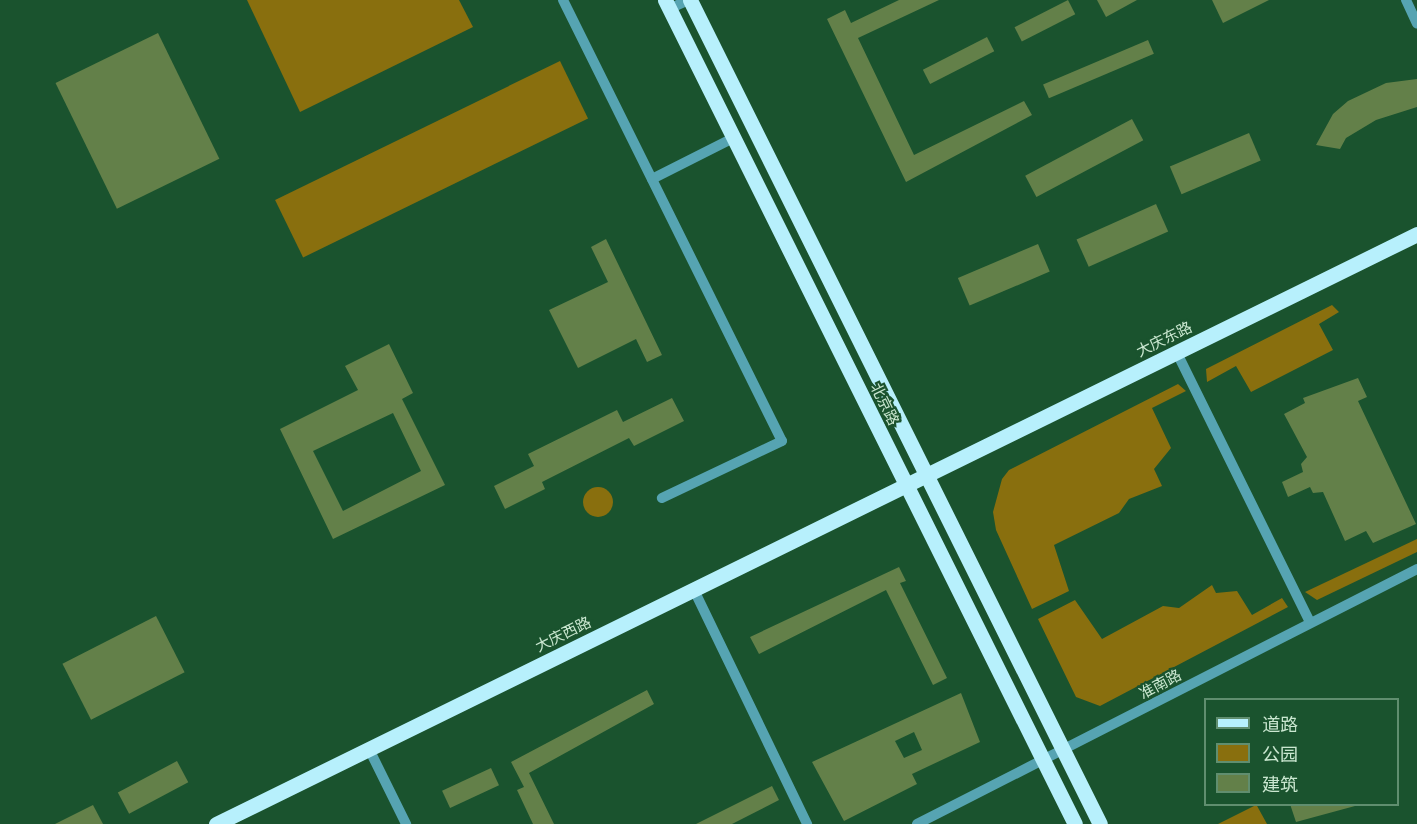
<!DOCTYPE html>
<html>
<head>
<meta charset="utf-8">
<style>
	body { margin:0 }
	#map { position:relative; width:1417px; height:824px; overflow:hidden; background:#1a532e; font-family:"Archivo Narrow","Noto Sans SC",sans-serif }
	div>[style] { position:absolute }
	.green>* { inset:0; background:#896f0e; transform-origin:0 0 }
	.round { border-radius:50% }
	.building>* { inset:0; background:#638049; transform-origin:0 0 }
	.minor>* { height:10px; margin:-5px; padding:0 5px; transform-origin:5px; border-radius:5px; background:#56a4b2 }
	.major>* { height:15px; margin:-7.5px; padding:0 7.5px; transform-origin:7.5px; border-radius:7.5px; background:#b7f0fc }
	span { translate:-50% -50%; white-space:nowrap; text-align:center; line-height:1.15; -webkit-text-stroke:4.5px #1a532e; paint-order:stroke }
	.street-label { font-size:15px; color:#cae7d0 }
	.legend { position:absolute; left:1204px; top:698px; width:195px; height:108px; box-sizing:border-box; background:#1a532e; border:2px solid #608e6f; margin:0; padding:8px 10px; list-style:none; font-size:18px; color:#cae7d0 }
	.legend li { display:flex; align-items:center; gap:12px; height:30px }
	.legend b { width:30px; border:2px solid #608e6f }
</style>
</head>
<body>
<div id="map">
	<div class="green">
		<i style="clip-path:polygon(247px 0,459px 0,473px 27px,300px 112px)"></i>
		<i style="left:560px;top:61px;width:64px;height:317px;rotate:64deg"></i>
		<i style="clip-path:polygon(1332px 305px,1339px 312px,1319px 324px,1333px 350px,1251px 392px,1236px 366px,1207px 382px,1206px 369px)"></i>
		<i style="clip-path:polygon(1178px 384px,1186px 391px,1152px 408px,1171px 448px,1154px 469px,1162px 486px,1129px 499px,1119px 513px,1054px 545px,1069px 591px,1032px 609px,996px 530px,993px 512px,1002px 479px,1009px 470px)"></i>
		<i class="round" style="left:583px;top:487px;width:30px;height:30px"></i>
		<i style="clip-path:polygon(1417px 539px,1417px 552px,1317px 600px,1305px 592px)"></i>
		<i style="clip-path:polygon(1212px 585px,1216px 593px,1237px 591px,1252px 615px,1282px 598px,1288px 607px,1100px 706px,1076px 697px,1038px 619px,1075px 600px,1102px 639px,1163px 606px,1179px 608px)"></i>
		<i style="clip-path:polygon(1256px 804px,1267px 824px,1218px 824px,1256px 805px)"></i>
	</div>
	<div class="building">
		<i style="clip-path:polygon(899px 0,939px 0,858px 38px,914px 155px,1024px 101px,1032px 115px,906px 182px,827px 19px,845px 10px,851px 23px)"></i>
		<i style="left:1068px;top:0;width:16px;height:60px;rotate:63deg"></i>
		<i style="clip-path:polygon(1097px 0,1137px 0,1106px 17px)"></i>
		<i style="clip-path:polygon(1212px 0,1269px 0,1223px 23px)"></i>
		<i style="left:158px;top:33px;width:140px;height:114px;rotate:64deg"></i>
		<i style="left:987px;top:37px;width:16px;height:72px;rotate:63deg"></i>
		<i style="left:1148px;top:40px;width:15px;height:114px;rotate:67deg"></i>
		<i style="clip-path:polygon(1417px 79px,1417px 107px,1376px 120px,1346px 138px,1340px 149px,1316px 145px,1333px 114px,1348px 101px,1386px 83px)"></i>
		<i style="left:1132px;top:119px;width:24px;height:121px;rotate:62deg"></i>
		<i style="left:1249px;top:133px;width:30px;height:86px;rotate:67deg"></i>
		<i style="left:1156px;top:204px;width:30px;height:87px;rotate:66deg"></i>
		<i style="clip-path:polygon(606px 239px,662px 355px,647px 362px,636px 339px,578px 368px,549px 310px,608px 282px,591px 247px)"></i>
		<i style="left:1038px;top:244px;width:30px;height:87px;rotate:67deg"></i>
		<i style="clip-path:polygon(evenodd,389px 344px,413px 393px,402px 399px,445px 485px,333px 539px,280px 429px,358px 390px,345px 366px,389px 344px,393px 413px,421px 471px,343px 511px,313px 451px,393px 413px)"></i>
		<i style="clip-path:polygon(1358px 378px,1367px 397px,1358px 401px,1416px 524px,1373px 543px,1366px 531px,1345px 541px,1323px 492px,1313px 493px,1310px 487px,1288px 497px,1282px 482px,1303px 472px,1301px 464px,1307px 457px,1284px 414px,1305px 403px,1303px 398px)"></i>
		<i style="clip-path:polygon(672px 398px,684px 421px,634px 446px,629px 438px,542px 482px,545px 489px,505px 509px,494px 486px,534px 466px,528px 454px,617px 410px,623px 422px)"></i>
		<i style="clip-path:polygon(899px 567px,906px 581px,900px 583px,947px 678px,933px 685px,886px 590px,759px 654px,750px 637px)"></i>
		<i style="left:156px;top:616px;width:63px;height:105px;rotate:63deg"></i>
		<i style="clip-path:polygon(647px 690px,654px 704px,529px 773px,554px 824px,533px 824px,517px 790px,524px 787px,511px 762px)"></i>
		<i style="clip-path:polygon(evenodd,961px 693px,980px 742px,912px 774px,917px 784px,844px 821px,812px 762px,961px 693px,914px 732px,922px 750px,904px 758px,895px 741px,914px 732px)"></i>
		<i style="left:177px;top:761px;width:24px;height:67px;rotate:62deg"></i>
		<i style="left:491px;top:768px;width:19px;height:54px;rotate:65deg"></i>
		<i style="clip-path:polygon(772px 786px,779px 800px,732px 824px,696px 824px)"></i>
		<i style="clip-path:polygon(1290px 804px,1355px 804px,1355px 806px,1296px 822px)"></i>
		<i style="clip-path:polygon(93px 805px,103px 824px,55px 824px)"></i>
	</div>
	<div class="minor">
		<i style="left:563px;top:0;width:492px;rotate:63.6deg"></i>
		<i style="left:782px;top:441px;width:133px;rotate:154.6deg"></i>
		<i style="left:1406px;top:0;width:26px;rotate:65deg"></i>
		<i style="left:669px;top:9px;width:21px;rotate:-25deg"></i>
		<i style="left:652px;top:179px;width:91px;rotate:-26.8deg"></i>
		<i style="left:1177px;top:353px;width:300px;rotate:63.7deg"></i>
		<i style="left:694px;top:590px;width:260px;rotate:64.2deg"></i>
		<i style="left:369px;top:749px;width:84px;rotate:63.7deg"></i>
		<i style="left:917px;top:824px;width:561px;rotate:-27.02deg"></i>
	</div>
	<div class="major">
		<i style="left:665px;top:0;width:920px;rotate:63.55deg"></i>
		<i style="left:690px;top:0;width:920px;rotate:63.55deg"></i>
		<i style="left:216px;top:824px;width:1338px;rotate:-26.16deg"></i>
	</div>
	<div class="street-label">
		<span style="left:1164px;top:339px;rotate:-26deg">大庆东路</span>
		<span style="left:885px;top:404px;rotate:64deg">北京路</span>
		<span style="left:563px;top:634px;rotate:-26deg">大庆西路</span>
		<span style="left:1160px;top:684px;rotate:-28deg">准南路</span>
	</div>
	<ul class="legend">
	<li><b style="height:8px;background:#b7f0fc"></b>道路</li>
	<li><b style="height:16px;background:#896f0e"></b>公园</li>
	<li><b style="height:16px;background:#638049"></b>建筑</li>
	</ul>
</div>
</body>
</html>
